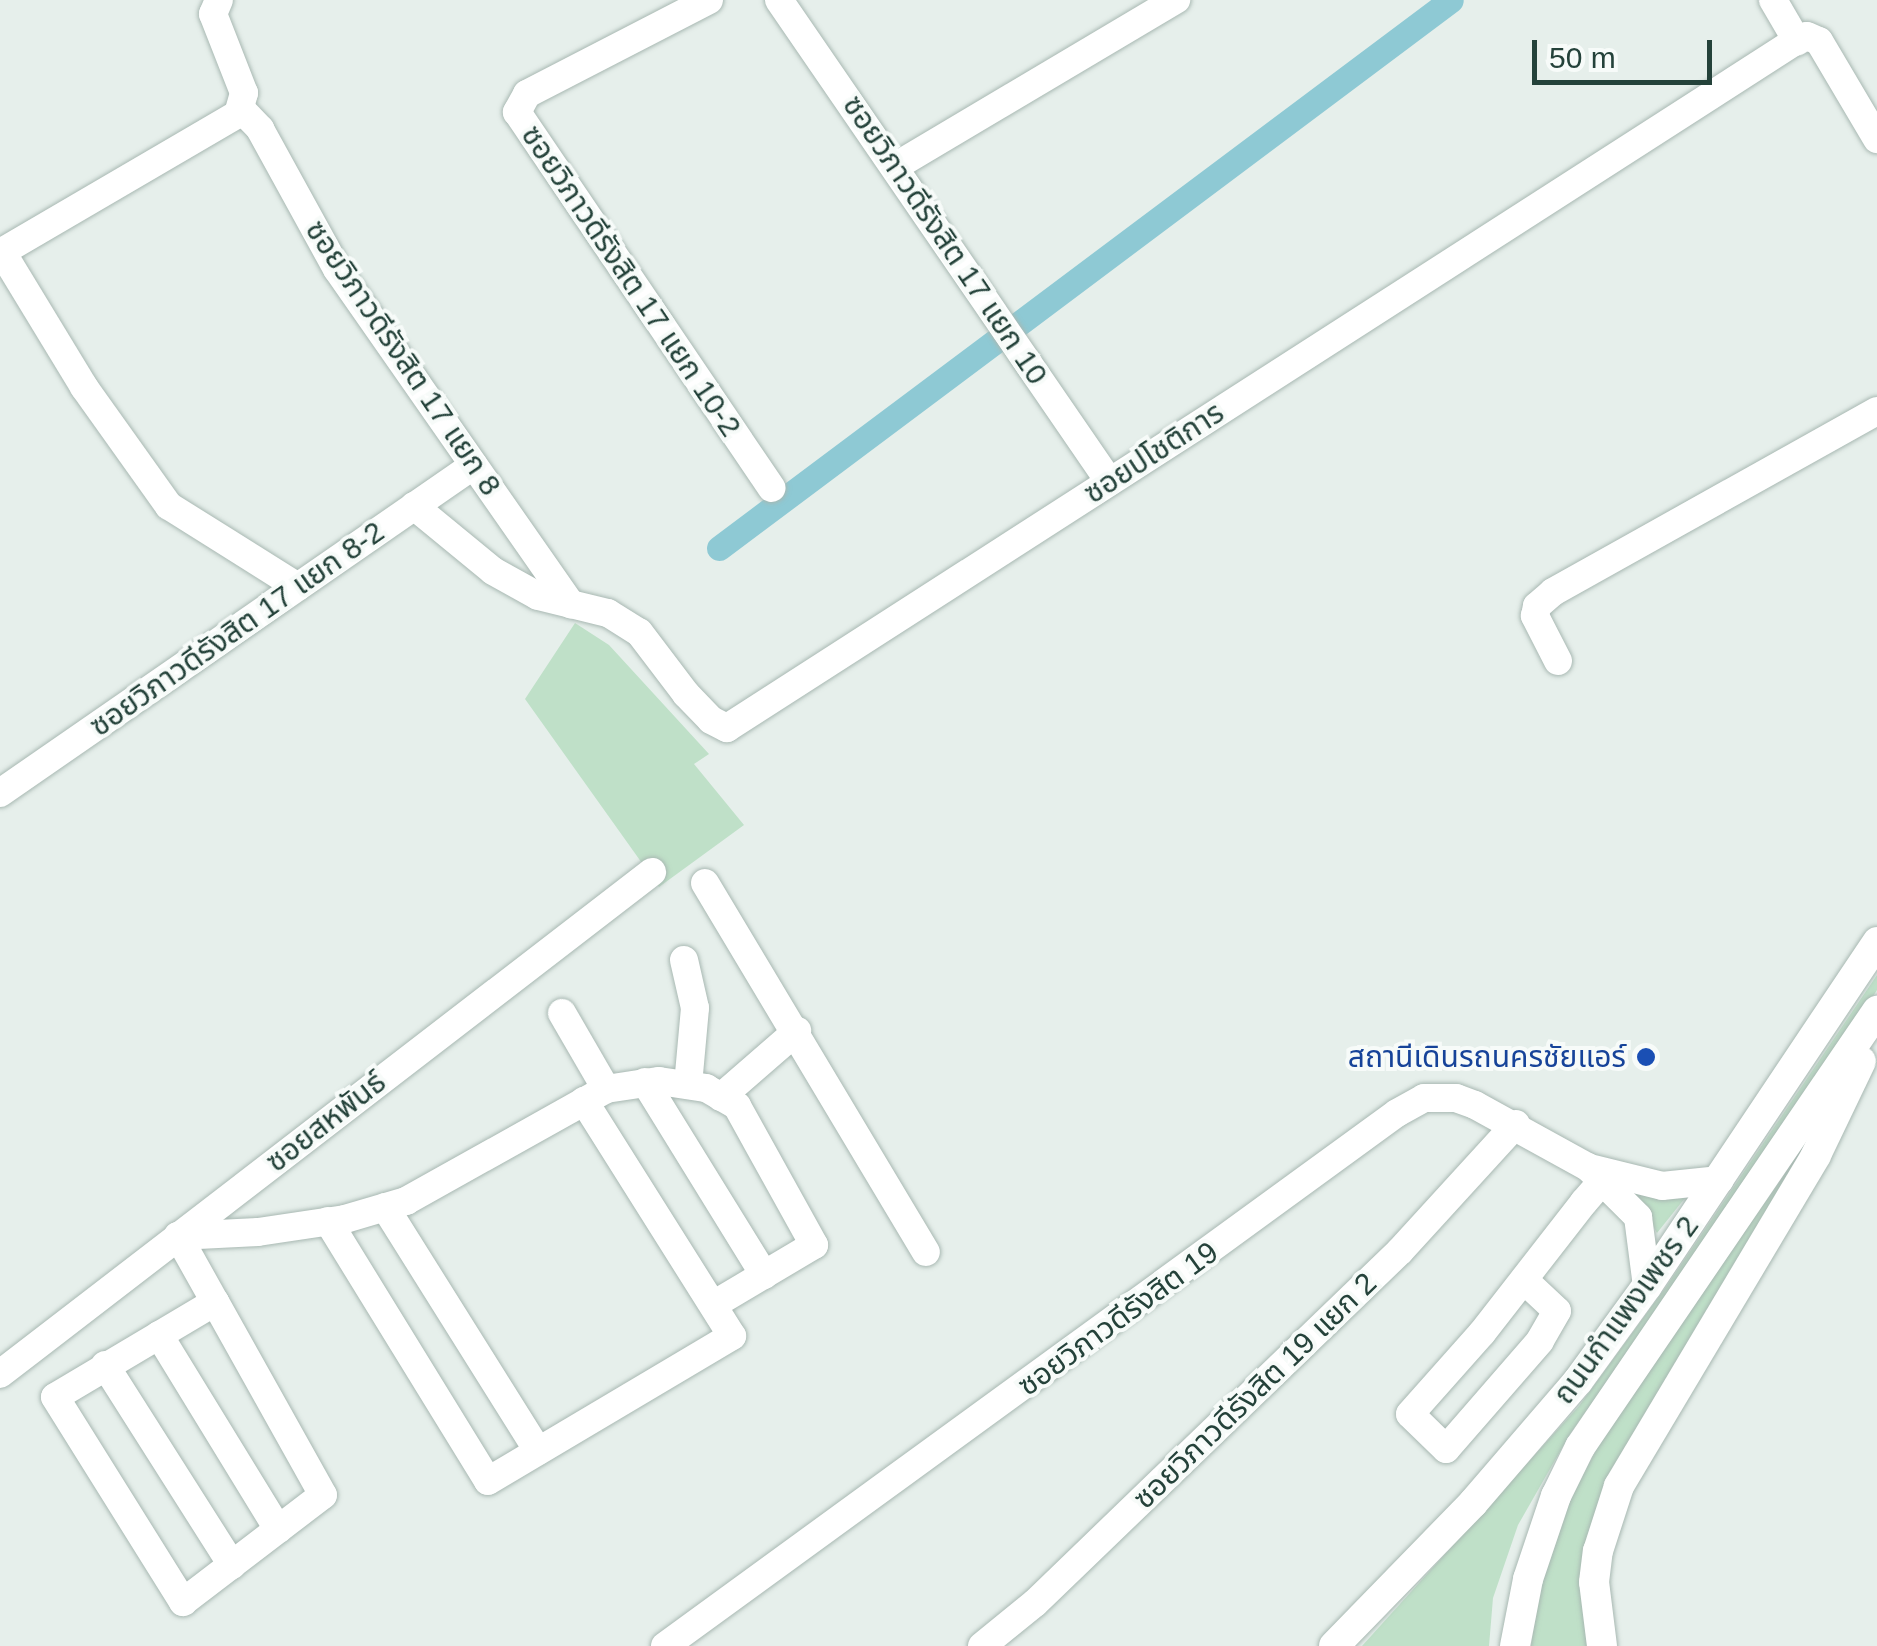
<!DOCTYPE html>
<html>
<head>
<meta charset="utf-8">
<style>
	body { margin:0 }
	#map { position:relative; width:1877px; height:1646px; overflow:hidden; background:#e6efeb; font-family:Helvetica,"Noto Sans Thai",sans-serif }
	div>[style] { position:absolute }
	.green>* { inset:0; background:#bfe0c8 }
	.canal>* { height:25px; margin:-12.5px; padding:0 12.5px; transform-origin:12.5px; border-radius:12.5px; background:#8ec9d4 }
	.roads { filter:drop-shadow(0 0 2px #a8b8b2) drop-shadow(0 0 2px #a8b8b2) }
	.minor>* { height:28px; margin:-14px; padding:0 14px; transform-origin:14px; border-radius:14px; background:#fff }
	.secondary>* { height:30px; margin:-15px; padding:0 15px; transform-origin:15px; border-radius:15px; background:#fff }
	.dots>* { width:28px; height:28px; translate:-50% -50%; box-sizing:border-box; border:5px solid #f7fbf9; border-radius:50% }
	span { translate:-50% -50%; white-space:nowrap; text-align:center; line-height:1.15; -webkit-text-stroke:8px #f7fbf9; paint-order:stroke }
	.street-label { font-size:30px; color:#24423a }
	.transit-label { font-size:30px; color:#164399 }
	.right { translate:-100% -50%; text-align:right }
	.scale { position:absolute; left:1532px; top:40px; width:180px; height:45px; box-sizing:border-box; border:5px solid #24423a; border-top:0; padding-left:12px; font-size:30px; line-height:35px; white-space:nowrap; color:#24423a; -webkit-text-stroke:8px #f7fbf9; paint-order:stroke }
</style>
</head>
<body>
<div id="map">
	<div class="green">
		<i style="clip-path:polygon(575px 623px,609px 645px,709px 754px,694px 764px,744px 825px,659px 887px,525px 699px)"></i>
		<i style="clip-path:polygon(1877px 975px,1877px 990px,1835px 1056px,1570px 1434px,1518px 1525px,1493px 1598px,1489px 1646px,1362px 1646px,1579px 1406px,1666px 1287px)"></i>
		<i style="clip-path:polygon(1799px 1154px,1635px 1439px,1592px 1646px,1531px 1646px,1545px 1552px,1574px 1491px,1612px 1421px)"></i>
		<i style="clip-path:polygon(1634px 1193px,1662px 1199px,1685px 1198px,1657px 1233px)"></i>
	</div>
	<div class="canal">
		<i style="left:719px;top:548px;width:914px;rotate:-36.82deg"></i>
	</div>
	<div class="roads">
		<div class="minor">
			<i style="left:709px;top:0;width:205px;rotate:152.7deg"></i>
			<i style="left:527px;top:94px;width:21px;rotate:119deg"></i>
			<i style="left:517px;top:112px;width:454px;rotate:55.9deg"></i>
			<i style="left:779px;top:0;width:583px;rotate:55.55deg"></i>
			<i style="left:1773px;top:0;width:48px;rotate:59.7deg"></i>
			<i style="left:241px;top:109px;width:28px;rotate:46deg"></i>
			<i style="left:260px;top:129px;width:160px;rotate:61.2deg"></i>
			<i style="left:337px;top:269px;width:409px;rotate:55.1deg"></i>
			<i style="left:896px;top:166px;width:326px;rotate:-30.7deg"></i>
			<i style="left:2px;top:252px;width:158px;rotate:58.7deg"></i>
			<i style="left:84px;top:387px;width:146px;rotate:54.5deg"></i>
			<i style="left:169px;top:506px;width:152px;rotate:32.1deg"></i>
			<i style="left:0;top:253px;width:276px;rotate:-30.3deg"></i>
			<i style="left:238px;top:114px;width:22px;rotate:-74deg"></i>
			<i style="left:244px;top:93px;width:85px;rotate:-111.4deg"></i>
			<i style="left:213px;top:14px;width:15px;rotate:-67deg"></i>
			<i style="left:414px;top:506px;width:102px;rotate:39.4deg"></i>
			<i style="left:493px;top:571px;width:51px;rotate:29.1deg"></i>
			<i style="left:538px;top:596px;width:72px;rotate:13.7deg"></i>
			<i style="left:608px;top:613px;width:36px;rotate:32deg"></i>
			<i style="left:639px;top:632px;width:78px;rotate:52.8deg"></i>
			<i style="left:686px;top:694px;width:36px;rotate:46deg"></i>
			<i style="left:711px;top:720px;width:18px;rotate:27deg"></i>
			<i style="left:727px;top:728px;width:1268px;rotate:-32.74deg"></i>
			<i style="left:1794px;top:42px;width:14px;rotate:-25deg"></i>
			<i style="left:1807px;top:36px;width:13px;rotate:23deg"></i>
			<i style="left:1819px;top:41px;width:114px;rotate:59.4deg"></i>
			<i style="left:1558px;top:661px;width:51px;rotate:-117.1deg"></i>
			<i style="left:1535px;top:616px;width:10px;rotate:-79deg"></i>
			<i style="left:1537px;top:606px;width:21px;rotate:-41deg"></i>
			<i style="left:1553px;top:592px;width:371px;rotate:-29.2deg"></i>
			<i style="left:0;top:793px;width:576px;rotate:-34.68deg"></i>
			<i style="left:705px;top:883px;width:430px;rotate:59.1deg"></i>
			<i style="left:684px;top:960px;width:49px;rotate:77.1deg"></i>
			<i style="left:695px;top:1008px;width:77px;rotate:95.2deg"></i>
			<i style="left:562px;top:1013px;width:88px;rotate:59.9deg"></i>
			<i style="left:645px;top:1082px;width:227px;rotate:58.3deg"></i>
			<i style="left:721px;top:1097px;width:101px;rotate:-41deg"></i>
			<i style="left:1594px;top:1169px;width:70px;rotate:14deg"></i>
			<i style="left:1662px;top:1186px;width:58px;rotate:-5.9deg"></i>
			<i style="left:385px;top:1207px;width:288px;rotate:57.9deg"></i>
			<i style="left:328px;top:1221px;width:305px;rotate:58.4deg"></i>
			<i style="left:488px;top:1481px;width:284px;rotate:-30.7deg"></i>
			<i style="left:732px;top:1336px;width:278px;rotate:-122.2deg"></i>
			<i style="left:1524px;top:1280px;width:45px;rotate:43.2deg"></i>
			<i style="left:1557px;top:1311px;width:34px;rotate:120deg"></i>
			<i style="left:1540px;top:1341px;width:143px;rotate:131deg"></i>
			<i style="left:1446px;top:1449px;width:50px;rotate:-135.8deg"></i>
			<i style="left:1410px;top:1414px;width:108px;rotate:-48.4deg"></i>
			<i style="left:1482px;top:1333px;width:166px;rotate:-52.1deg"></i>
			<i style="left:1584px;top:1202px;width:29px;rotate:-49deg"></i>
			<i style="left:215px;top:1302px;width:186px;rotate:149.3deg"></i>
			<i style="left:55px;top:1397px;width:242px;rotate:58deg"></i>
			<i style="left:183px;top:1602px;width:176px;rotate:-37.4deg"></i>
			<i style="left:323px;top:1495px;width:221px;rotate:-119.2deg"></i>
			<i style="left:215px;top:1302px;width:76px;rotate:-119.3deg"></i>
			<i style="left:178px;top:1236px;width:80px;rotate:-2.9deg"></i>
			<i style="left:258px;top:1232px;width:88px;rotate:-8.5deg"></i>
			<i style="left:345px;top:1219px;width:64px;rotate:-16.4deg"></i>
			<i style="left:406px;top:1201px;width:229px;rotate:-29.2deg"></i>
			<i style="left:606px;top:1089px;width:54px;rotate:-8.6deg"></i>
			<i style="left:659px;top:1081px;width:48px;rotate:8.5deg"></i>
			<i style="left:706px;top:1088px;width:36px;rotate:30deg"></i>
			<i style="left:737px;top:1106px;width:159px;rotate:61deg"></i>
			<i style="left:814px;top:1245px;width:117px;rotate:149.3deg"></i>
			<i style="left:159px;top:1335px;width:228px;rotate:58.5deg"></i>
			<i style="left:105px;top:1365px;width:237px;rotate:57.6deg"></i>
			<i style="left:0;top:1374px;width:823px;rotate:-37.59deg"></i>
			<i style="left:665px;top:1646px;width:905px;rotate:-36.06deg"></i>
			<i style="left:1397px;top:1113px;width:31px;rotate:-29deg"></i>
			<i style="left:1424px;top:1098px;width:32px"></i>
			<i style="left:1456px;top:1098px;width:20px;rotate:20deg"></i>
			<i style="left:1475px;top:1105px;width:129px;rotate:28.8deg"></i>
			<i style="left:1588px;top:1167px;width:71px;rotate:45deg"></i>
			<i style="left:1638px;top:1217px;width:70px;rotate:82.6deg"></i>
			<i style="left:982px;top:1646px;width:68px;rotate:-39.1deg"></i>
			<i style="left:1035px;top:1603px;width:507px;rotate:-43.96deg"></i>
			<i style="left:1400px;top:1251px;width:172px;rotate:-47.6deg"></i>
		</div>
		<div class="secondary">
			<i style="left:1334px;top:1646px;width:199px;rotate:-45.8deg"></i>
			<i style="left:1473px;top:1503px;width:161px;rotate:-49.3deg"></i>
			<i style="left:1578px;top:1381px;width:117px;rotate:-54deg"></i>
			<i style="left:1647px;top:1286px;width:414px;rotate:-56.2deg"></i>
			<i style="left:1515px;top:1646px;width:68px;rotate:-79deg"></i>
			<i style="left:1528px;top:1579px;width:88px;rotate:-71.4deg"></i>
			<i style="left:1556px;top:1496px;width:55px;rotate:-63.9deg"></i>
			<i style="left:1580px;top:1447px;width:528px;rotate:-55.74deg"></i>
			<i style="left:1602px;top:1646px;width:64px;rotate:-97.1deg"></i>
			<i style="left:1594px;top:1582px;width:31px;rotate:-83deg"></i>
			<i style="left:1598px;top:1551px;width:68px;rotate:-72.1deg"></i>
			<i style="left:1619px;top:1486px;width:385px;rotate:-59.2deg"></i>
			<i style="left:1816px;top:1155px;width:104px;rotate:-64.4deg"></i>
		</div>
	</div>
	<div class="dots">
		<i style="left:1646px;top:1057px;background:#1a4fb4"></i>
	</div>
	<div class="street-label">
		<span style="left:945px;top:240px;rotate:56deg">ซอยวิภาวดีรังสิต 17 แยก 10</span>
		<span style="left:631px;top:281px;rotate:56deg">ซอยวิภาวดีรังสิต 17 แยก 10-2</span>
		<span style="left:403px;top:358px;rotate:56deg">ซอยวิภาวดีรังสิต 17 แยก 8</span>
		<span style="left:1154px;top:453px;rotate:-33deg">ซอยปโชติการ</span>
		<span style="left:237px;top:629px;rotate:-35deg">ซอยวิภาวดีรังสิต 17 แยก 8-2</span>
		<span style="left:326px;top:1122px;rotate:-38deg">ซอยสหพันธ์</span>
		<span style="left:1626px;top:1310px;rotate:-54deg">ถนนกำแพงเพชร 2</span>
		<span style="left:1118px;top:1319px;rotate:-36deg">ซอยวิภาวดีรังสิต 19</span>
		<span style="left:1255px;top:1391px;rotate:-44deg">ซอยวิภาวดีรังสิต 19 แยก 2</span>
	</div>
	<div class="transit-label">
		<span class="right" style="left:1626px;top:1057px">สถานีเดินรถนครชัยแอร์</span>
	</div>
	<div class="scale">50 m</div>
</div>
</body>
</html>
